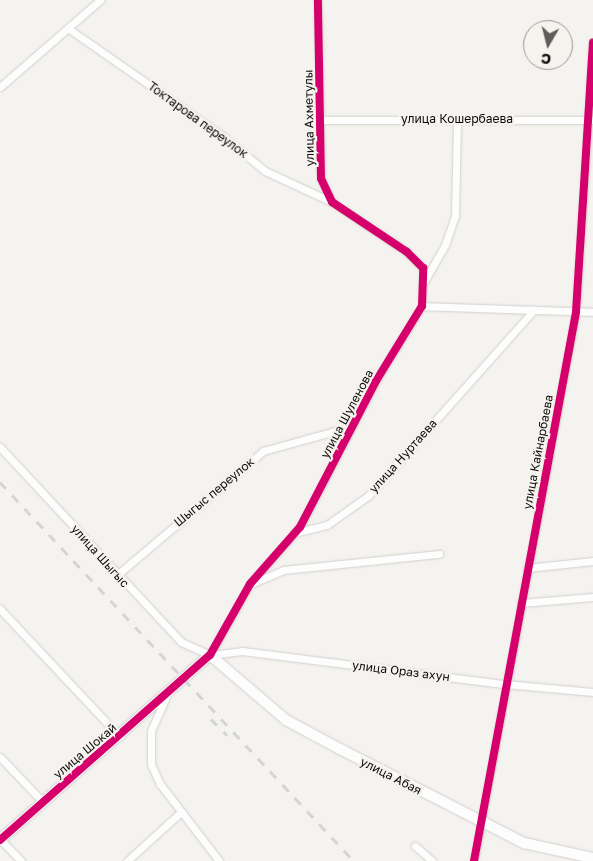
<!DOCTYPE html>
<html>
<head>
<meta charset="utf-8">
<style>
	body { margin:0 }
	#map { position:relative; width:593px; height:861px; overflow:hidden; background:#f5f3f0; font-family:"Golos Text",sans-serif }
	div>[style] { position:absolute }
	.roads { filter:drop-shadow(0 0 1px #d1d0cd) drop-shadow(0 0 1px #d1d0cd) }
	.street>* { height:7px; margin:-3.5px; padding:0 3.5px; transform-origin:3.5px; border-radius:3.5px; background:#fefdfd }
	.secondary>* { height:10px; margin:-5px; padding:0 5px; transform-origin:5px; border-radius:5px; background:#fefdfd }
	.rail>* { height:2.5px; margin-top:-1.25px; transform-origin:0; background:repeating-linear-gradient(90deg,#d4d4d3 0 9px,transparent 0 18px) }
	.cycleway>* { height:8px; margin:-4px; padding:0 4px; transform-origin:4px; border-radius:4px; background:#d6006c }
	span { translate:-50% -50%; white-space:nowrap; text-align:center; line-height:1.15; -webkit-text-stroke:4.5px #f6f3ef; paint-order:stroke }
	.street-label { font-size:12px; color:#0d0c0b }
	.north { position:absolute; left:523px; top:20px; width:50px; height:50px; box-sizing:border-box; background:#f6f3ef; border:1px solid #999794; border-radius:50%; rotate:188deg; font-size:14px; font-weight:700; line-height:20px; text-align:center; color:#0d0c0b }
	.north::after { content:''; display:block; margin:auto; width:18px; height:22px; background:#5e5d5b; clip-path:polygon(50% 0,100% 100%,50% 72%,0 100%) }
</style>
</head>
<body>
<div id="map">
	<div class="roads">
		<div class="street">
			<i style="left:69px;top:29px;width:184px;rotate:34.8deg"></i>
			<i style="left:220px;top:134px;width:58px;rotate:39.4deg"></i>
			<i style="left:265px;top:171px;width:74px;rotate:24.8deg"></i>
			<i style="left:0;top:87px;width:133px;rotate:-41deg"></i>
			<i style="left:320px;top:120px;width:273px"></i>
			<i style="left:425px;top:280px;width:40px;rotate:-60.3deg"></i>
			<i style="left:445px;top:245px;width:31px;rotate:-71deg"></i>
			<i style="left:455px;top:216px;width:97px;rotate:-88.8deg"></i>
			<i style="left:422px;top:306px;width:171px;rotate:2deg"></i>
			<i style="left:0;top:447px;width:266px;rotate:47.1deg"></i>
			<i style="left:181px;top:642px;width:32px;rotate:24deg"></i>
			<i style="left:294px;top:533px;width:34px;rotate:-14deg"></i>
			<i style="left:327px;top:525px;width:52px;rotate:-35.5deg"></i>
			<i style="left:369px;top:495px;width:248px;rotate:-48.3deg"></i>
			<i style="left:527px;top:568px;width:66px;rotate:-6.1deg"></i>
			<i style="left:117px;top:575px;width:192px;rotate:-40.3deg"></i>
			<i style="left:263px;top:451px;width:93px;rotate:-15.5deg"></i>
			<i style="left:253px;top:583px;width:33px;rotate:-23deg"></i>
			<i style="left:283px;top:570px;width:157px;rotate:-5.9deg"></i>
			<i style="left:521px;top:603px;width:72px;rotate:-4.8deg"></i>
			<i style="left:0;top:609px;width:175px;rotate:46.8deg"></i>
			<i style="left:210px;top:655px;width:81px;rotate:-60.6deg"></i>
			<i style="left:250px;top:584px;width:76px;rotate:-48.7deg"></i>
			<i style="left:300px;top:527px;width:165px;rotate:-62.5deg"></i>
			<i style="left:376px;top:381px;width:88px;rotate:-58.5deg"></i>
			<i style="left:422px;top:306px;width:38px;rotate:-88deg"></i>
			<i style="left:423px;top:268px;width:23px;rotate:-135deg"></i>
			<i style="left:407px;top:252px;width:90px;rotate:-146.3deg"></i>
			<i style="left:332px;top:202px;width:26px;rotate:-115deg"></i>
			<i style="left:321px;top:178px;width:178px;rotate:-91deg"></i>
			<i style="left:210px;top:655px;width:32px;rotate:-7deg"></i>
			<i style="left:242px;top:651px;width:265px;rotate:7.2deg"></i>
			<i style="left:505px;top:684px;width:88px;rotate:5.2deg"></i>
			<i style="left:166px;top:697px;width:37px;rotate:114deg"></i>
			<i style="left:151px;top:731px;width:33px;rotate:90deg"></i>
			<i style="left:151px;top:764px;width:22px;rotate:66deg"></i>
			<i style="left:160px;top:784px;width:97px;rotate:52.5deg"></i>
			<i style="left:0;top:757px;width:62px;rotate:46.3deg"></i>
			<i style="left:0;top:839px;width:30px;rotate:46deg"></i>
			<i style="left:415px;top:846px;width:23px;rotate:41deg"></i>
			<i style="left:127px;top:861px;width:73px;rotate:-42.2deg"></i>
			<i style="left:474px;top:861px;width:558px;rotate:-79.47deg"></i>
			<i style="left:576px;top:312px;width:270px;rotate:-86.4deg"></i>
		</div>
		<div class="secondary">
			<i style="left:0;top:840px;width:280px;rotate:-41.4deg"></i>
			<i style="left:210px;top:655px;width:100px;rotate:40.5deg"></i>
			<i style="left:286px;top:720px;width:61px;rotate:28.2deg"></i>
			<i style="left:340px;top:749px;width:207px;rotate:27.1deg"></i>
			<i style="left:524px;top:843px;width:71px;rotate:12.3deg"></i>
		</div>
	</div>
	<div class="rail">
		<i style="left:0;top:482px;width:519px;rotate:46.95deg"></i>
		<i style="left:211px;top:719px;width:23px;rotate:45deg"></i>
	</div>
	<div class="cycleway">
		<i style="left:0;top:840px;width:280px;rotate:-41.4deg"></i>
		<i style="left:210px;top:655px;width:81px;rotate:-60.6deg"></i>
		<i style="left:250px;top:584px;width:76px;rotate:-48.7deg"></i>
		<i style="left:300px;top:527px;width:165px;rotate:-62.5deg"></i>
		<i style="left:376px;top:381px;width:88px;rotate:-58.5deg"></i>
		<i style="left:422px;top:306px;width:38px;rotate:-88deg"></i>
		<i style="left:423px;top:268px;width:23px;rotate:-135deg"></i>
		<i style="left:407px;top:252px;width:90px;rotate:-146.3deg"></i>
		<i style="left:332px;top:202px;width:26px;rotate:-115deg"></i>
		<i style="left:321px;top:178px;width:178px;rotate:-91deg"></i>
		<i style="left:474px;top:861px;width:558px;rotate:-79.47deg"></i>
		<i style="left:576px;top:312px;width:270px;rotate:-86.4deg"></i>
	</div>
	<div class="street-label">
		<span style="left:309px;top:118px;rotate:-91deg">улица Ахметулы</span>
		<span style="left:457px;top:119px">улица Кошербаева</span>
		<span style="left:198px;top:120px;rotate:36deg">Токтарова переулок</span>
		<span style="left:347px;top:414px;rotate:-62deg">улица Шуленова</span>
		<span style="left:538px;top:452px;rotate:-79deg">улица Кайнарбаева</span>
		<span style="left:403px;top:456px;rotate:-48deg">улица Нуртаева</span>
		<span style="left:214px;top:492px;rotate:-40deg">Шыгыс переулок</span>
		<span style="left:100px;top:556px;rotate:48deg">улица Шыгыс</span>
		<span style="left:401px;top:671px;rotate:7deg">улица Ораз ахун</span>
		<span style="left:85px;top:751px;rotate:-40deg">улица Шокай</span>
		<span style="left:391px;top:776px;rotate:27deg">улица Абая</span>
	</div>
	<div class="north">С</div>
</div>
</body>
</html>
